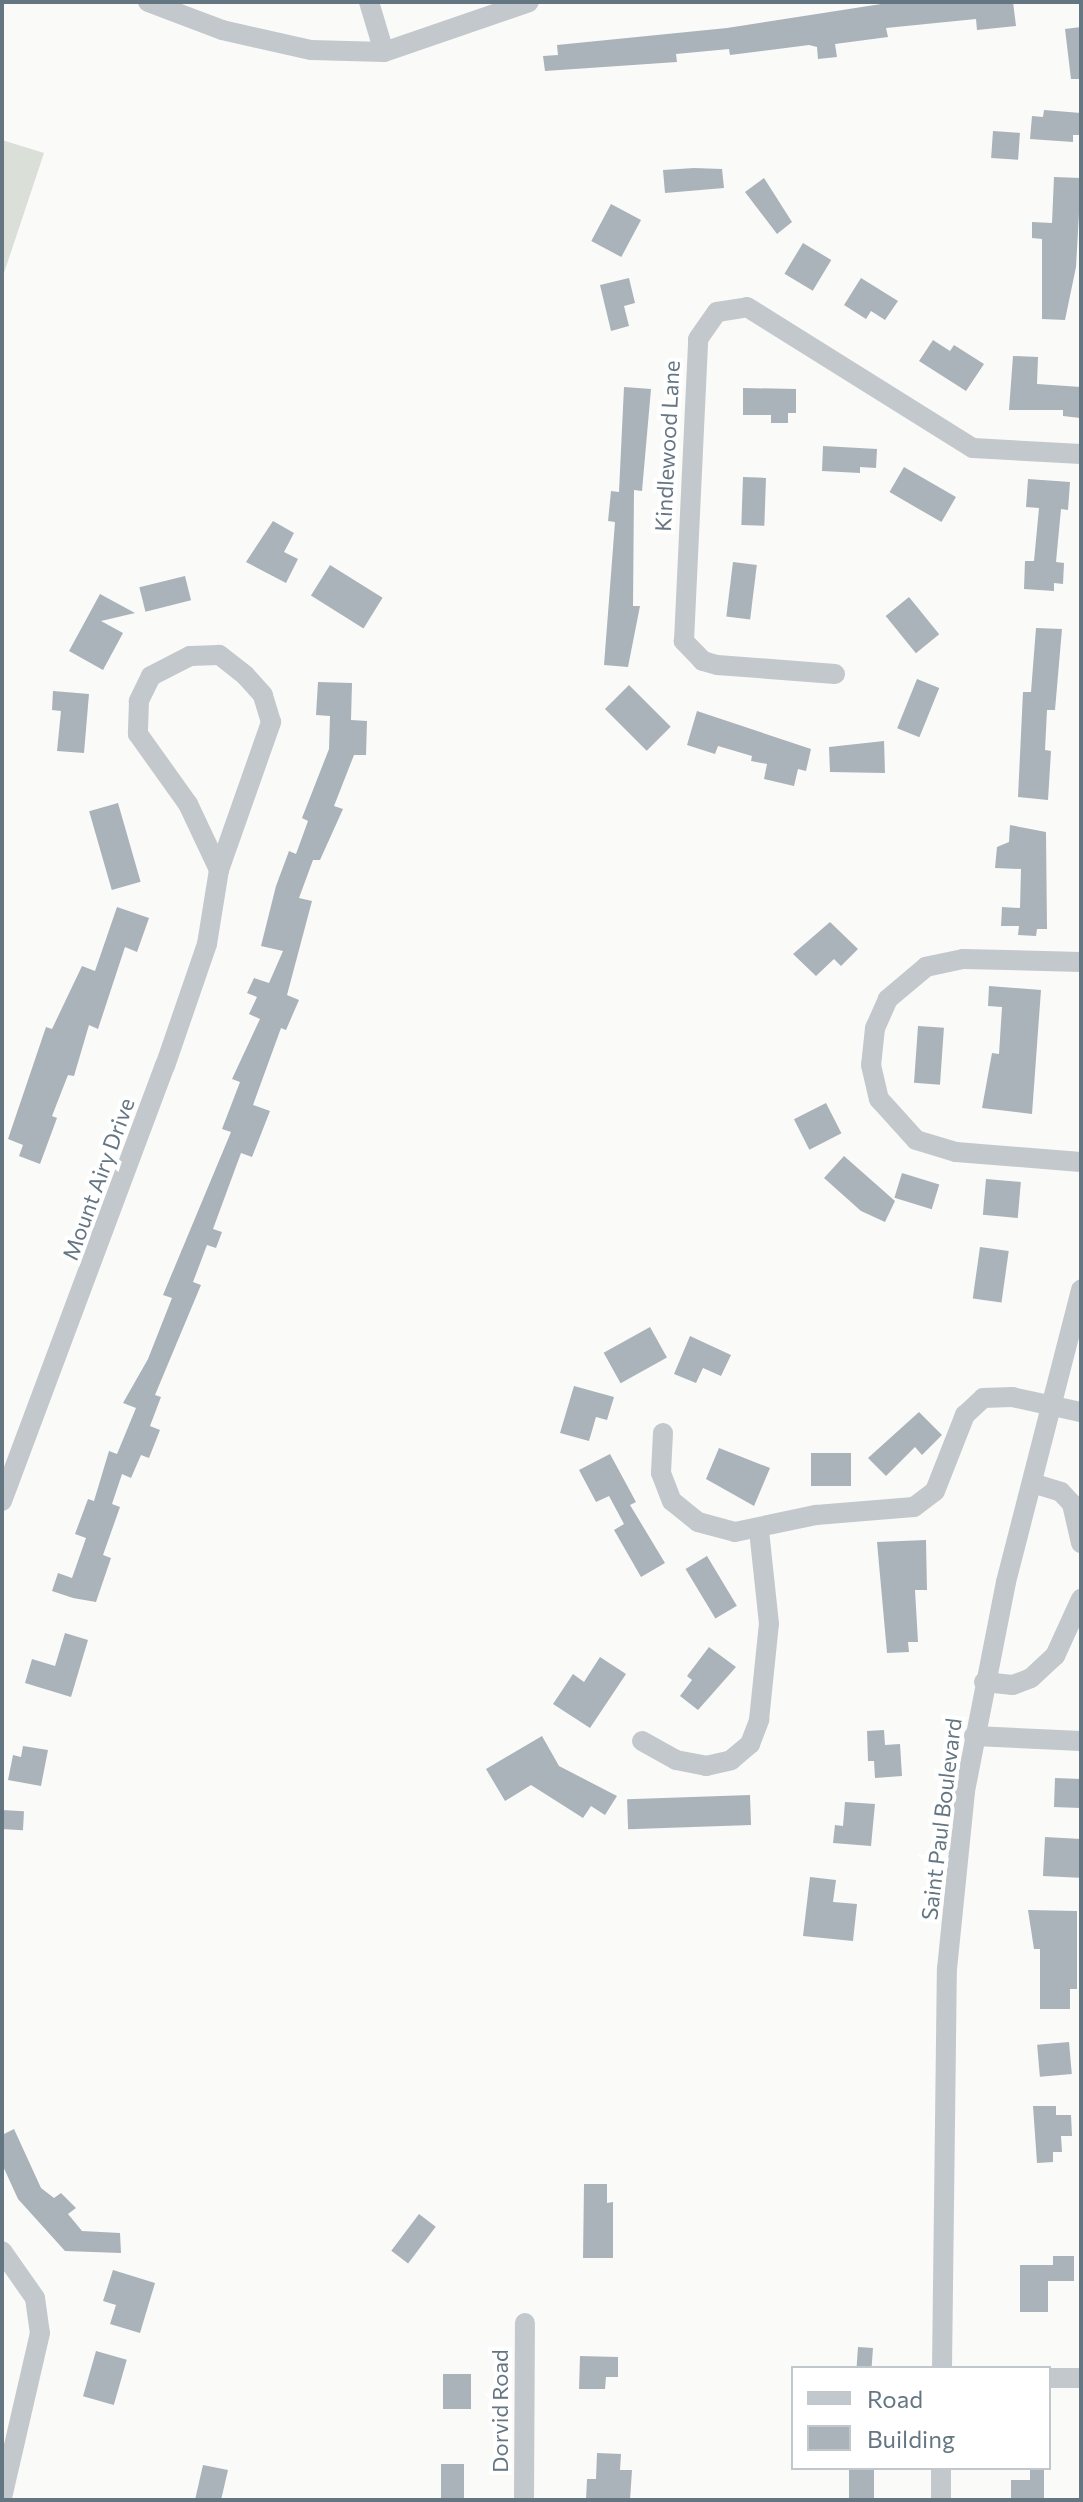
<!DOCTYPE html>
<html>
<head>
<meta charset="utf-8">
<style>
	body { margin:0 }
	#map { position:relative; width:1083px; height:2502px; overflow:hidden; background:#fafaf8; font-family:Commissioner,sans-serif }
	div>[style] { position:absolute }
	.green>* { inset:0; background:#dadfd7 }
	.building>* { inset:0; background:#aab3b9; transform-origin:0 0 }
	.minor>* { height:20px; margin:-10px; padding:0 10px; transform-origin:10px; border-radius:10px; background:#c3c8cc }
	span { translate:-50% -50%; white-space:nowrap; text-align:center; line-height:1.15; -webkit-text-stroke:8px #fff; paint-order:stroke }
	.street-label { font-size:22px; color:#657683 }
	.frame { position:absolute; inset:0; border:4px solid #657683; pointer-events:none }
	.legend { position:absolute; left:791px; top:2366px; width:260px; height:104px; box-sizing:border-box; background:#fff; border:2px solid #c1c8cd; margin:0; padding:10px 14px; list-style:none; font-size:24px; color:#657683 }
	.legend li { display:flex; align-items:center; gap:16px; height:40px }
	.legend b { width:40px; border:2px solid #c1c8cd }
</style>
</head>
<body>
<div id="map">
	<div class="green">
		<i style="clip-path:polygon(2px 140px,44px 153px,2px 279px)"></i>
	</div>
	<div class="building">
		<i style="clip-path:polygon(894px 2px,1013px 2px,1016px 26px,977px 30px,976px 19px,886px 28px,888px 37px,835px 44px,837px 57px,818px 59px,817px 47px,809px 45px,730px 55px,729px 49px,676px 54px,677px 62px,545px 71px,543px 56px,558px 55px,557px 45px,727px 28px)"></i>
		<i style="clip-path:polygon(1081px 27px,1081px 79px,1071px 79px,1065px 29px)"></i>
		<i style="clip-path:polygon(1044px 110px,1081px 113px,1081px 135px,1073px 135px,1073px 142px,1030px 139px,1032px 116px,1043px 117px)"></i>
		<i style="left:993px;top:131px;width:27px;height:27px;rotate:4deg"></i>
		<i style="clip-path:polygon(694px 168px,722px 169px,724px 188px,665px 193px,663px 170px)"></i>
		<i style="clip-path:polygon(1054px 177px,1081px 178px,1076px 267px,1065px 320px,1042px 319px,1042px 239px,1032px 238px,1032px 222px,1052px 223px)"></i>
		<i style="clip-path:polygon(764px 178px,792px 222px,777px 234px,745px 192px)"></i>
		<i style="left:611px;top:204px;width:34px;height:42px;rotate:28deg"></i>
		<i style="left:803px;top:243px;width:33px;height:36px;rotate:31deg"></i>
		<i style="clip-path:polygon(629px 278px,635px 303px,624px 306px,629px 326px,611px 331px,600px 285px)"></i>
		<i style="clip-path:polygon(861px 278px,898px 301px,885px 320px,871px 311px,866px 319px,844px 305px)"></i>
		<i style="clip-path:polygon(933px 340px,950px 351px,954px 345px,984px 364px,966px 391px,919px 361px)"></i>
		<i style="clip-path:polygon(1013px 356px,1038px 357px,1037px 384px,1081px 387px,1080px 418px,1063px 416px,1063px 410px,1009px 410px)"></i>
		<i style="clip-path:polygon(624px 387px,651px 389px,642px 491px,634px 490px,633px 606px,640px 606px,628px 667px,604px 665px,615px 522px,608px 521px,611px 491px,619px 492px)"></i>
		<i style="clip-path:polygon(743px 388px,796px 389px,796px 413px,788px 413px,788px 423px,771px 423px,771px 415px,743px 415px)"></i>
		<i style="clip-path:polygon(823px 446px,877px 449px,876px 468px,860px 467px,860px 473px,822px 471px)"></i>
		<i style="left:904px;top:467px;width:60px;height:29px;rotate:30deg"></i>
		<i style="left:743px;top:477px;width:23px;height:48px;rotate:2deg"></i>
		<i style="clip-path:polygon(1028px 479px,1070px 482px,1068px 510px,1061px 509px,1056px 562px,1064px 563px,1063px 584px,1054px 583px,1054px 591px,1024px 589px,1025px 561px,1034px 561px,1039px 508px,1026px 507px)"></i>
		<i style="clip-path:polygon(273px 521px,294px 533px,284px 552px,298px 559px,286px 583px,246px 562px)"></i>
		<i style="left:733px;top:562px;width:24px;height:55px;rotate:7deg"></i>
		<i style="left:330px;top:565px;width:62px;height:36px;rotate:32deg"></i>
		<i style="left:185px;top:576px;width:25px;height:47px;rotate:76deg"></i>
		<i style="clip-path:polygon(100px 594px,135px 613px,101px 621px,123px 633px,103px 670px,69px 651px)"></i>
		<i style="left:909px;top:597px;width:48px;height:30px;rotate:51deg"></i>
		<i style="clip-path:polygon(1036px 628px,1062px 629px,1055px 710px,1047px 710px,1045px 750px,1051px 751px,1048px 800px,1018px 797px,1023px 692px,1031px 692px)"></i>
		<i style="left:917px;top:679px;width:24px;height:53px;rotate:22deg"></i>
		<i style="clip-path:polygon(318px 682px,352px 683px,351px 720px,367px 721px,366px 755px,354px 755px,334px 806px,343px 809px,320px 860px,313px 860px,299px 898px,312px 901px,287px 995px,299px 1000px,286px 1030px,281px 1028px,253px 1105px,270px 1111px,252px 1157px,241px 1153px,213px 1229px,222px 1232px,216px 1248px,207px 1245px,193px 1282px,201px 1285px,155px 1395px,161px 1397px,150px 1426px,160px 1430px,149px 1458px,141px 1455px,131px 1478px,122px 1474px,112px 1504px,120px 1507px,103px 1555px,111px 1558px,96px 1602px,73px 1598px,52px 1591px,58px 1573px,72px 1578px,86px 1538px,75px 1534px,88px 1499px,94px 1501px,109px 1451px,117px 1454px,136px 1408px,123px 1403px,148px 1359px,172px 1298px,163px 1295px,231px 1132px,222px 1129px,240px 1082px,232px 1079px,260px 1019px,249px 1014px,257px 997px,247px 993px,254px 978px,269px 983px,283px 951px,261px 946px,276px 886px,289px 851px,296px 854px,308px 821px,302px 818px,329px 749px,330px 716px,316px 715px)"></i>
		<i style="left:629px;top:685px;width:59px;height:34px;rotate:45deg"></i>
		<i style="clip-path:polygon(53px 691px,89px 694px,84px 753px,57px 751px,61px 711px,52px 710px)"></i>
		<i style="clip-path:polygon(697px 711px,811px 749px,806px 771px,798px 769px,794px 786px,764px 779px,767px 764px,751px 761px,752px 756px,718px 746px,715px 754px,687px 745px)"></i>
		<i style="clip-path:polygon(884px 741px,885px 773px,830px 772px,829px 747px)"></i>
		<i style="left:118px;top:803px;width:82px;height:30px;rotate:74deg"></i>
		<i style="clip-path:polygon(1010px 825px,1046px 832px,1047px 929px,1037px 929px,1036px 936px,1018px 935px,1019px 926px,1001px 926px,1002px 907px,1020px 908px,1021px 869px,995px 868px,997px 847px,1009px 842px)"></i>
		<i style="clip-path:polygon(117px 907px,149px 918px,137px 952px,125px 947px,98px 1029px,89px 1025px,74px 1076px,68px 1075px,52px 1116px,57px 1118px,40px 1164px,19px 1156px,23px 1145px,8px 1139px,46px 1027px,52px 1029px,82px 966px,95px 971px)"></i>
		<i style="clip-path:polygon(830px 922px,858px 949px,841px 966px,834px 959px,816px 976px,793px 954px)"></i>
		<i style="clip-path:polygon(989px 986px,1041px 990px,1032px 1114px,982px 1108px,992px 1053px,999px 1054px,1002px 1007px,988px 1006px)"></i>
		<i style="left:918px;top:1026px;width:26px;height:57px;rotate:4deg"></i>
		<i style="left:826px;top:1103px;width:34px;height:36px;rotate:63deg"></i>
		<i style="clip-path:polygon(844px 1156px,895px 1201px,885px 1222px,861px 1211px,824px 1178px)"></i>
		<i style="left:902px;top:1173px;width:39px;height:26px;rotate:17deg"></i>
		<i style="left:986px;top:1179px;width:35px;height:36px;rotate:5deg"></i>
		<i style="left:980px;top:1247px;width:29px;height:52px;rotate:8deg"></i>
		<i style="left:650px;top:1327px;width:35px;height:53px;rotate:61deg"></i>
		<i style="clip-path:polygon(690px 1336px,731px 1355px,721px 1376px,703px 1368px,696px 1383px,674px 1374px)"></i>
		<i style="clip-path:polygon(574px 1386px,614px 1397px,607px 1420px,596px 1417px,589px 1441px,560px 1433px)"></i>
		<i style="clip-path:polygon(919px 1412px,942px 1435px,922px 1455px,915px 1447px,886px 1476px,868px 1458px)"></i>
		<i style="clip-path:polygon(719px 1448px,770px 1468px,754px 1506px,706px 1479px)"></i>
		<i style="left:811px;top:1453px;width:40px;height:33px"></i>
		<i style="clip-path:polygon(610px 1454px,636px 1502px,630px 1505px,665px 1563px,641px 1577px,614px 1530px,624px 1524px,609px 1496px,596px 1502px,579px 1470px)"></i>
		<i style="clip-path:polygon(926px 1540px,927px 1590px,915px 1590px,918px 1642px,908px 1642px,909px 1652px,887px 1653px,877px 1542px)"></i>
		<i style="left:707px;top:1556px;width:58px;height:25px;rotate:59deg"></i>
		<i style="clip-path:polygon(65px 1633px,88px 1640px,71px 1697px,25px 1683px,32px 1659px,55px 1666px)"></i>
		<i style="clip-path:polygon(709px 1647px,736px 1667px,698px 1710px,680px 1696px,692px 1680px,687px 1676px)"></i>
		<i style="clip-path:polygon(600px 1657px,626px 1674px,590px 1728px,553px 1704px,573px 1674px,584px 1682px)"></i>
		<i style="clip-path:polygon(884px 1730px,885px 1745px,900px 1744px,902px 1776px,875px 1778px,874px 1761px,868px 1761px,867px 1731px)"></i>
		<i style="clip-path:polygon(542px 1736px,559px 1766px,617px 1796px,605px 1815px,591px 1806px,583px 1818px,531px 1785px,505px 1801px,486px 1769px)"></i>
		<i style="clip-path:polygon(23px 1746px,48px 1750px,41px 1786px,8px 1780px,13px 1755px,21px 1757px)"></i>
		<i style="left:1055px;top:1778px;width:26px;height:29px;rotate:2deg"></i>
		<i style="left:750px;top:1795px;width:30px;height:123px;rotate:88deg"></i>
		<i style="clip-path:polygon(845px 1802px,875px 1804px,871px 1846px,833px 1843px,835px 1825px,843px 1826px)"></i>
		<i style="left:2px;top:1810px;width:22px;height:19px;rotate:3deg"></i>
		<i style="left:1045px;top:1837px;width:36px;height:39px;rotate:3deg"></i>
		<i style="clip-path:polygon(810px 1877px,836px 1880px,833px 1902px,857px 1904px,853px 1941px,803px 1936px)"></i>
		<i style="clip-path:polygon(1028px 1910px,1077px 1911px,1077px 1989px,1070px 1989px,1070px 2009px,1040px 2009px,1040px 1949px,1034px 1949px)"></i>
		<i style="left:1069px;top:2042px;width:32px;height:32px;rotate:85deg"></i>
		<i style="clip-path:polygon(1033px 2106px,1056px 2106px,1056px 2115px,1071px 2115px,1072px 2136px,1061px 2136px,1062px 2152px,1053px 2152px,1053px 2162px,1037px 2163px)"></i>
		<i style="clip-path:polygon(14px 2129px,41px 2188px,54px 2198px,61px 2193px,76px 2208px,68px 2214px,82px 2231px,120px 2233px,121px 2253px,65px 2251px,18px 2199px,2px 2164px,2px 2135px)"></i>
		<i style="clip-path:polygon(584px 2184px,607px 2184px,607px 2203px,613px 2202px,613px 2258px,583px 2258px)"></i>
		<i style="left:419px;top:2214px;width:21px;height:46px;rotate:37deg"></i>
		<i style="clip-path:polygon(1053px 2256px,1074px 2256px,1074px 2281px,1048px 2281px,1048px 2312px,1020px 2312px,1020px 2265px,1053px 2265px)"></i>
		<i style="clip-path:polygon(113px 2270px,155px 2283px,140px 2333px,110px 2324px,116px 2305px,103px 2301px)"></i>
		<i style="left:858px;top:2347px;width:15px;height:21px;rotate:4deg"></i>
		<i style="left:96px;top:2351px;width:32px;height:47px;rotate:16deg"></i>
		<i style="clip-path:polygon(580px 2356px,618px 2357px,618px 2377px,606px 2377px,605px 2389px,579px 2389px)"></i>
		<i style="left:443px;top:2374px;width:28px;height:35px"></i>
		<i style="clip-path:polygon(597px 2453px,621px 2454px,620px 2470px,632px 2470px,630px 2500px,586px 2500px,587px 2479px,596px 2479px)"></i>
		<i style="left:441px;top:2464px;width:23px;height:36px"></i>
		<i style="clip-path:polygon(203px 2465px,228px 2470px,221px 2500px,195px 2500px)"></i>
		<i style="left:849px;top:2468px;width:25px;height:32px"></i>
		<i style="clip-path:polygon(1030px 2468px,1044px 2468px,1044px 2500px,1011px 2500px,1011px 2480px,1030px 2480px)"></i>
	</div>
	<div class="minor">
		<i style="left:148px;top:2px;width:79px;rotate:20.7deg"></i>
		<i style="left:222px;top:30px;width:91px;rotate:12.7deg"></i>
		<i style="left:311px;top:50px;width:73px;rotate:1.6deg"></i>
		<i style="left:384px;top:52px;width:153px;rotate:-19deg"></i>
		<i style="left:369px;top:2px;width:52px;rotate:73.3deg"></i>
		<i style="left:835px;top:674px;width:118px;rotate:-175.6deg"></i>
		<i style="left:717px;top:665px;width:15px;rotate:-164deg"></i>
		<i style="left:703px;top:661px;width:28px;rotate:-134deg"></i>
		<i style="left:684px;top:641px;width:302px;rotate:-87.3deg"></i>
		<i style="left:698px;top:339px;width:33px;rotate:-55deg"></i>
		<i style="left:717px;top:312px;width:30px;rotate:-9deg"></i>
		<i style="left:747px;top:307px;width:266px;rotate:32deg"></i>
		<i style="left:973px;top:448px;width:108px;rotate:3.2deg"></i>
		<i style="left:1081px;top:962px;width:118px;rotate:-178.5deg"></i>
		<i style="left:963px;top:959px;width:38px;rotate:168deg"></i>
		<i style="left:926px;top:967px;width:50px;rotate:139.9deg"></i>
		<i style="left:888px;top:999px;width:32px;rotate:114deg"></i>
		<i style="left:875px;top:1028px;width:37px;rotate:96deg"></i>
		<i style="left:871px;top:1065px;width:35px;rotate:77deg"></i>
		<i style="left:879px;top:1099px;width:55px;rotate:47.9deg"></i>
		<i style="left:916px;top:1140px;width:42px;rotate:16.7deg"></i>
		<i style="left:956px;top:1152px;width:125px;rotate:4.6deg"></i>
		<i style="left:663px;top:1433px;width:40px;rotate:92.9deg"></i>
		<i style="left:661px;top:1473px;width:30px;rotate:69deg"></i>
		<i style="left:672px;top:1501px;width:33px;rotate:39deg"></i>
		<i style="left:698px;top:1522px;width:38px;rotate:15deg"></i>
		<i style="left:735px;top:1532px;width:83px;rotate:-11.9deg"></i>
		<i style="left:816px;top:1515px;width:98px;rotate:-4.7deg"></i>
		<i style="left:914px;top:1507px;width:26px;rotate:-37deg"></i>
		<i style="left:935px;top:1491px;width:82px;rotate:-68.5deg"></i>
		<i style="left:965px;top:1415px;width:25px;rotate:-43deg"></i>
		<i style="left:983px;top:1398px;width:29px;rotate:-2deg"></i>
		<i style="left:1012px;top:1397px;width:71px;rotate:12.3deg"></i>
		<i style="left:1032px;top:1483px;width:30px;rotate:17deg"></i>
		<i style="left:1061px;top:1492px;width:16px;rotate:47deg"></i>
		<i style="left:1072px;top:1504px;width:40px;rotate:77deg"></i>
		<i style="left:2px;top:1501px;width:465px;rotate:-69.5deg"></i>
		<i style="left:165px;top:1066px;width:129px;rotate:-71deg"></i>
		<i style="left:207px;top:944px;width:75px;rotate:-80.8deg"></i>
		<i style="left:219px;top:870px;width:157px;rotate:-70.6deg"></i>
		<i style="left:271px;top:722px;width:28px;rotate:-107deg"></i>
		<i style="left:263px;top:695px;width:27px;rotate:-132deg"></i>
		<i style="left:245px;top:675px;width:33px;rotate:-142deg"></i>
		<i style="left:219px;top:655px;width:29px;rotate:178deg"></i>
		<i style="left:190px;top:656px;width:44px;rotate:152.9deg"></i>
		<i style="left:151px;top:676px;width:28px;rotate:116deg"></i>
		<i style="left:139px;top:701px;width:33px;rotate:92deg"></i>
		<i style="left:138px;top:734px;width:86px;rotate:54.5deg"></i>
		<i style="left:188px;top:804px;width:73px;rotate:64.8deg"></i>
		<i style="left:984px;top:1682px;width:29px;rotate:6deg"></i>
		<i style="left:1013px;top:1685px;width:19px;rotate:-21deg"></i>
		<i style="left:1031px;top:1678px;width:33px;rotate:-43deg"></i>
		<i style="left:1055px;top:1656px;width:63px;rotate:-65.5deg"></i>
		<i style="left:974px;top:1736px;width:107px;rotate:2.7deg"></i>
		<i style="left:642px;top:1741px;width:39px;rotate:29deg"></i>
		<i style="left:676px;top:1760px;width:31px;rotate:11deg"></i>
		<i style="left:706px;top:1766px;width:26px;rotate:-13deg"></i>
		<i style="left:731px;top:1760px;width:25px;rotate:-40deg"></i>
		<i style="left:750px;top:1744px;width:26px;rotate:-69deg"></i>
		<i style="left:759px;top:1720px;width:97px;rotate:-84.1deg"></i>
		<i style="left:769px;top:1624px;width:95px;rotate:-96.1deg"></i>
		<i style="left:2px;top:2251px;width:57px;rotate:54.9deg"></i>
		<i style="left:35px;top:2298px;width:35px;rotate:82deg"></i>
		<i style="left:40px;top:2333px;width:168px;rotate:103deg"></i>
		<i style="left:942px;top:2368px;width:399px;rotate:-89.3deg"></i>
		<i style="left:947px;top:1969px;width:179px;rotate:-84.2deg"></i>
		<i style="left:965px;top:1791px;width:213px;rotate:-78.9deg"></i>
		<i style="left:1006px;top:1582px;width:302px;rotate:-75.6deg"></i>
		<i style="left:1049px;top:2378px;width:32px"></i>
		<i style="left:524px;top:2500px;width:177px;rotate:-89.7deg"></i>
		<i style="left:941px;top:2500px;width:32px;rotate:-90deg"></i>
	</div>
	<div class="street-label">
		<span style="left:667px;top:446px;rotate:-87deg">Kindlewood Lane</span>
		<span style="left:98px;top:1179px;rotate:-70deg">Mount Airy Drive</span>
		<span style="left:941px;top:1819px;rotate:-83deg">Saint Paul Boulevard</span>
		<span style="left:500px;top:2411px;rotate:-90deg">Dorvid Road</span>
	</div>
	<div class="frame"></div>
	<ul class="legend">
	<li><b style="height:10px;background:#c3c8cc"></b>Road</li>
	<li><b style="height:22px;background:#aab3b9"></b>Building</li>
	</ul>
</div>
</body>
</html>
